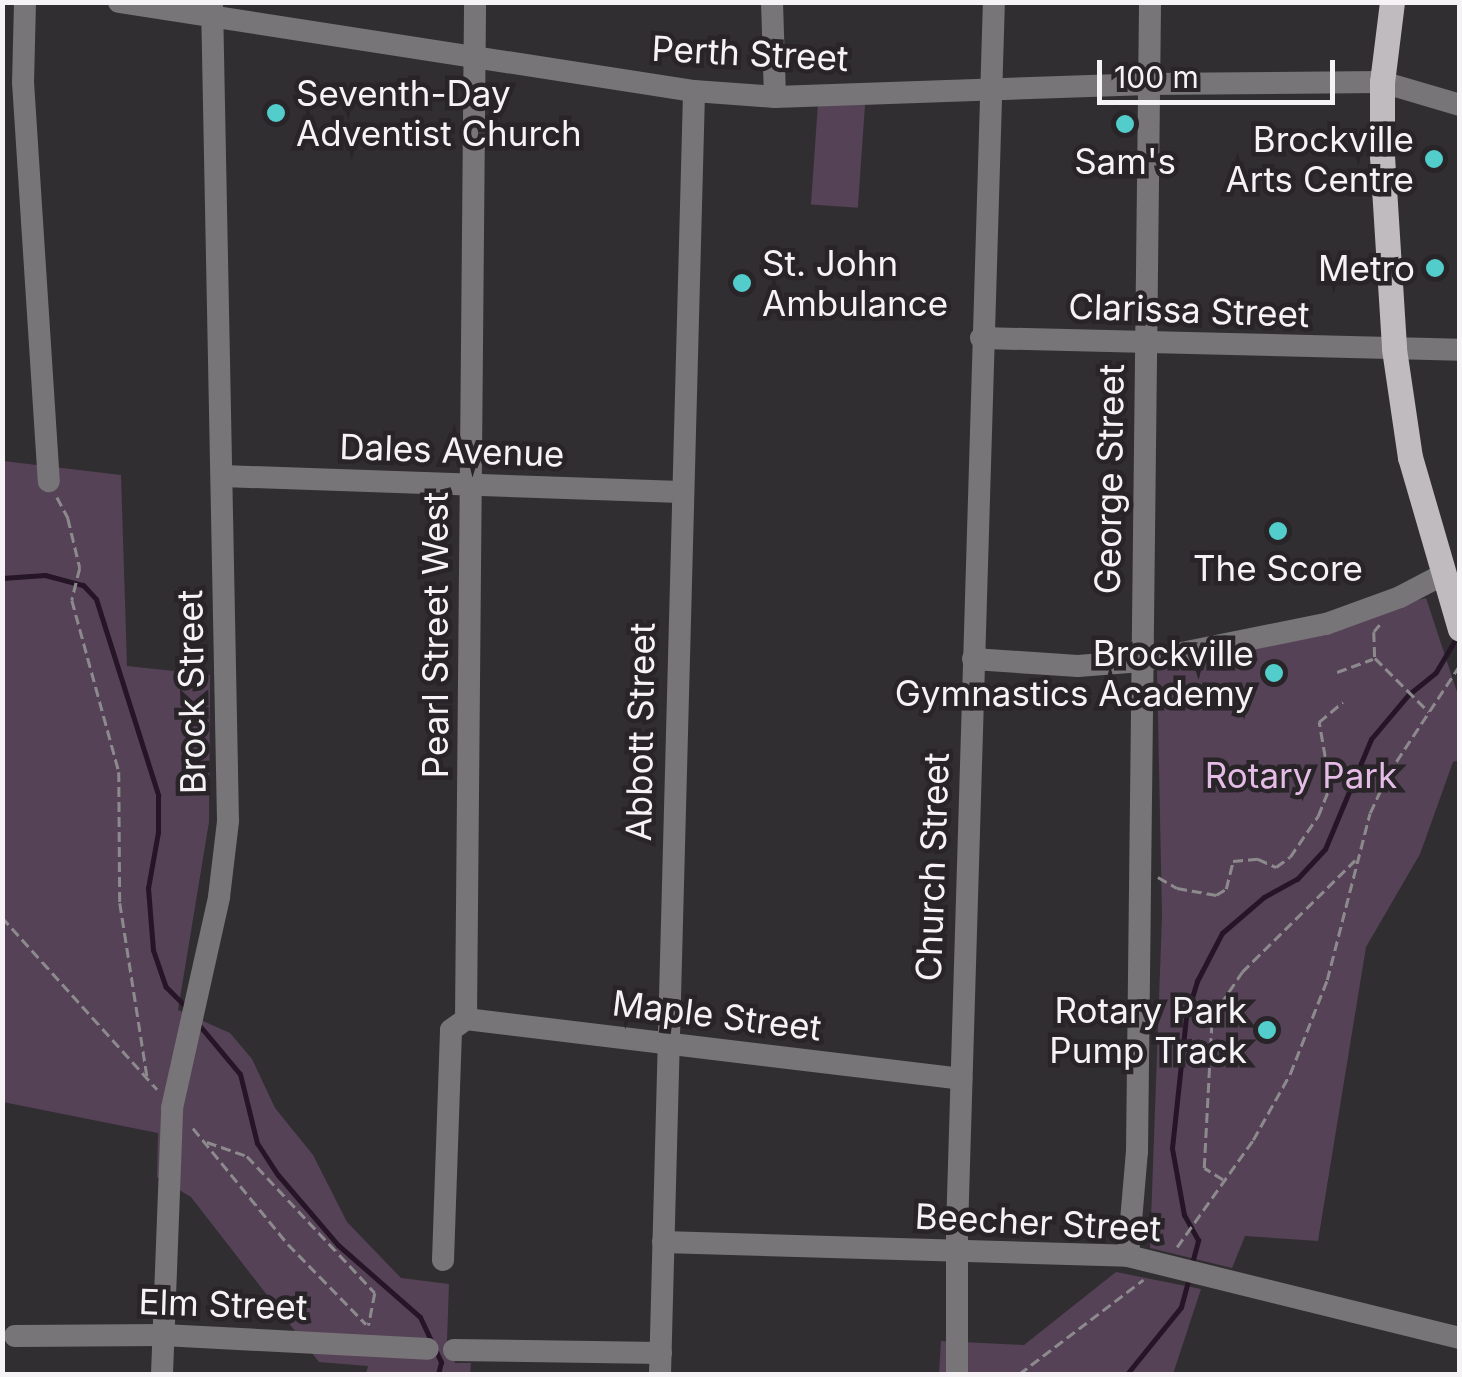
<!DOCTYPE html>
<html>
<head>
<meta charset="utf-8">
<style>
	body { margin:0 }
	#map { position:relative; width:1462px; height:1377px; overflow:hidden; background:#312e32; font-family:Inter,sans-serif }
	div>[style] { position:absolute }
	.green>* { inset:0; background:#554256; transform-origin:0 0 }
	.stream>* { height:5px; margin:-2.5px; padding:0 2.5px; transform-origin:2.5px; border-radius:2.5px; background:#261527 }
	.path>* { height:2.5px; margin-top:-1.25px; transform-origin:0; background:repeating-linear-gradient(90deg,#8d8a8e 0 10px,transparent 0 15px) }
	.minor>* { height:22px; margin:-11px; padding:0 11px; transform-origin:11px; border-radius:11px; background:#777577 }
	.major>* { height:25px; margin:-12.5px; padding:0 12.5px; transform-origin:12.5px; border-radius:12.5px; background:#bfbbbf }
	.dots>* { width:28px; height:28px; translate:-50% -50%; box-sizing:border-box; border:5px solid #282428; border-radius:50% }
	span { translate:-50% -50%; white-space:nowrap; text-align:center; line-height:1.15; -webkit-text-stroke:9px #282428; paint-order:stroke }
	.street-label { font-size:35px; color:#f6f3f6 }
	.poi-label { font-size:35px; color:#f6f3f6 }
	.left { translate:0 -50%; text-align:left }
	.right { translate:-100% -50%; text-align:right }
	.park-label { font-size:35px; color:#e4bce6 }
	.frame { position:absolute; inset:0; border:5px solid #f6f3f6; pointer-events:none }
	.scale { position:absolute; left:1097px; top:60px; width:238px; height:45px; box-sizing:border-box; border:5px solid #f6f3f6; border-top:0; padding-left:12px; font-size:30px; line-height:35px; white-space:nowrap; color:#f6f3f6; -webkit-text-stroke:8px #282428; paint-order:stroke }
</style>
</head>
<body>
<div id="map">
	<div class="green">
		<i style="left:865px;top:105px;width:103px;height:47px;rotate:94deg"></i>
		<i style="clip-path:polygon(3px 461px,121px 475px,127px 666px,210px 675px,209px 822px,178px 1010px,230px 1033px,252px 1059px,275px 1108px,313px 1155px,347px 1222px,401px 1278px,449px 1284px,447px 1340px,455px 1363px,471px 1363px,470px 1374px,366px 1374px,368px 1366px,319px 1362px,191px 1197px,157px 1177px,158px 1133px,3px 1102px)"></i>
		<i style="clip-path:polygon(1426px 598px,1459px 698px,1459px 760px,1453px 762px,1420px 854px,1366px 947px,1318px 1241px,1245px 1236px,1232px 1268px,1150px 1248px,1162px 916px,1157px 667px)"></i>
		<i style="clip-path:polygon(1116px 1272px,1201px 1289px,1173px 1374px,939px 1374px,941px 1341px,1024px 1345px)"></i>
	</div>
	<div class="stream">
		<i style="left:2px;top:578px;width:43px;rotate:-4deg"></i>
		<i style="left:45px;top:575px;width:39px;rotate:15deg"></i>
		<i style="left:83px;top:585px;width:19px;rotate:47deg"></i>
		<i style="left:96px;top:599px;width:206px;rotate:72.4deg"></i>
		<i style="left:158px;top:795px;width:37px;rotate:90deg"></i>
		<i style="left:158px;top:832px;width:57px;rotate:100.1deg"></i>
		<i style="left:148px;top:888px;width:62px;rotate:85.4deg"></i>
		<i style="left:153px;top:950px;width:39px;rotate:71deg"></i>
		<i style="left:166px;top:987px;width:30px;rotate:45deg"></i>
		<i style="left:199px;top:1025px;width:64px;rotate:50.1deg"></i>
		<i style="left:240px;top:1074px;width:71px;rotate:76.2deg"></i>
		<i style="left:257px;top:1143px;width:38px;rotate:57deg"></i>
		<i style="left:278px;top:1175px;width:92px;rotate:49.4deg"></i>
		<i style="left:338px;top:1245px;width:109px;rotate:41.3deg"></i>
		<i style="left:420px;top:1317px;width:50px;rotate:65deg"></i>
		<i style="left:441px;top:1362px;width:12px;rotate:104deg"></i>
		<i style="left:1191px;top:1267px;width:28px;rotate:-75deg"></i>
		<i style="left:1198px;top:1240px;width:29px;rotate:-119deg"></i>
		<i style="left:1184px;top:1215px;width:68px;rotate:-100.2deg"></i>
		<i style="left:1172px;top:1148px;width:132px;rotate:-83.9deg"></i>
		<i style="left:1186px;top:1017px;width:38px;rotate:-73deg"></i>
		<i style="left:1197px;top:981px;width:54px;rotate:-62.5deg"></i>
		<i style="left:1222px;top:933px;width:55px;rotate:-40.6deg"></i>
		<i style="left:1264px;top:897px;width:38px;rotate:-29deg"></i>
		<i style="left:1297px;top:879px;width:41px;rotate:-47deg"></i>
		<i style="left:1325px;top:849px;width:119px;rotate:-67.3deg"></i>
		<i style="left:1371px;top:739px;width:57px;rotate:-49.9deg"></i>
		<i style="left:1408px;top:695px;width:36px;rotate:-39deg"></i>
		<i style="left:1436px;top:672px;width:43px;rotate:-59.3deg"></i>
		<i style="left:1127px;top:1374px;width:86px;rotate:-51.1deg"></i>
		<i style="left:1181px;top:1307px;width:30px;rotate:-75deg"></i>
	</div>
	<div class="path">
		<i style="left:57px;top:497px;width:24px;rotate:62deg"></i>
		<i style="left:68px;top:518px;width:51px;rotate:76.5deg"></i>
		<i style="left:80px;top:568px;width:33px;rotate:104deg"></i>
		<i style="left:72px;top:600px;width:178px;rotate:74.7deg"></i>
		<i style="left:119px;top:772px;width:131px;rotate:89.6deg"></i>
		<i style="left:120px;top:903px;width:175px;rotate:81.1deg"></i>
		<i style="left:1380px;top:625px;width:9px;rotate:131deg"></i>
		<i style="left:1374px;top:632px;width:26px;rotate:88deg"></i>
		<i style="left:1375px;top:658px;width:76px;rotate:45deg"></i>
		<i style="left:1337px;top:672px;width:38px;rotate:-20deg"></i>
		<i style="left:1158px;top:877px;width:22px;rotate:30deg"></i>
		<i style="left:1177px;top:888px;width:40px;rotate:10deg"></i>
		<i style="left:1216px;top:895px;width:12px;rotate:-31deg"></i>
		<i style="left:1226px;top:889px;width:29px;rotate:-76deg"></i>
		<i style="left:1233px;top:861px;width:25px;rotate:-5deg"></i>
		<i style="left:1258px;top:859px;width:20px;rotate:24deg"></i>
		<i style="left:1276px;top:867px;width:17px;rotate:-36deg"></i>
		<i style="left:1290px;top:857px;width:50px;rotate:-55.7deg"></i>
		<i style="left:1318px;top:816px;width:32px;rotate:-68deg"></i>
		<i style="left:1330px;top:786px;width:65px;rotate:-99.8deg"></i>
		<i style="left:1319px;top:722px;width:31px;rotate:-40deg"></i>
		<i style="left:2px;top:917px;width:232px;rotate:48deg"></i>
		<i style="left:193px;top:1128px;width:150px;rotate:50.7deg"></i>
		<i style="left:288px;top:1244px;width:112px;rotate:45.7deg"></i>
		<i style="left:207px;top:1142px;width:42px;rotate:19.3deg"></i>
		<i style="left:247px;top:1156px;width:187px;rotate:46.9deg"></i>
		<i style="left:375px;top:1293px;width:33px;rotate:101deg"></i>
		<i style="left:1223px;top:1180px;width:22px;rotate:-148deg"></i>
		<i style="left:1204px;top:1168px;width:151px;rotate:-87deg"></i>
		<i style="left:1212px;top:1017px;width:54px;rotate:-56.3deg"></i>
		<i style="left:1242px;top:972px;width:159px;rotate:-44.7deg"></i>
		<i style="left:1177px;top:1247px;width:131px;rotate:-54.6deg"></i>
		<i style="left:1253px;top:1140px;width:76px;rotate:-60.7deg"></i>
		<i style="left:1290px;top:1074px;width:101px;rotate:-68.5deg"></i>
		<i style="left:1327px;top:980px;width:172px;rotate:-75.6deg"></i>
		<i style="left:1370px;top:813px;width:43px;rotate:-65.2deg"></i>
		<i style="left:1388px;top:774px;width:131px;rotate:-56.6deg"></i>
		<i style="left:1019px;top:1374px;width:156px;rotate:-37.2deg"></i>
	</div>
	<div class="minor">
		<i style="left:25px;top:2px;width:80px;rotate:91.4deg"></i>
		<i style="left:23px;top:82px;width:400px;rotate:86.3deg"></i>
		<i style="left:119px;top:2px;width:582px;rotate:8.8deg"></i>
		<i style="left:694px;top:91px;width:81px;rotate:4.2deg"></i>
		<i style="left:775px;top:97px;width:374px;rotate:-2deg"></i>
		<i style="left:1149px;top:84px;width:233px;rotate:-0.5deg"></i>
		<i style="left:1382px;top:82px;width:81px;rotate:16.4deg"></i>
		<i style="left:772px;top:2px;width:95px;rotate:88.2deg"></i>
		<i style="left:981px;top:338px;width:479px;rotate:1.4deg"></i>
		<i style="left:222px;top:476px;width:459px;rotate:2deg"></i>
		<i style="left:973px;top:659px;width:105px;rotate:3.8deg"></i>
		<i style="left:1078px;top:666px;width:64px;rotate:-4.5deg"></i>
		<i style="left:1142px;top:661px;width:188px;rotate:-11.4deg"></i>
		<i style="left:1326px;top:624px;width:79px;rotate:-20deg"></i>
		<i style="left:1400px;top:597px;width:50px;rotate:-27.6deg"></i>
		<i style="left:466px;top:1019px;width:1017px;rotate:-89.49deg"></i>
		<i style="left:466px;top:1019px;width:499px;rotate:6.9deg"></i>
		<i style="left:663px;top:1242px;width:465px;rotate:1.7deg"></i>
		<i style="left:1128px;top:1256px;width:342px;rotate:13.9deg"></i>
		<i style="left:1128px;top:1256px;width:104px;rotate:-85.1deg"></i>
		<i style="left:1137px;top:1152px;width:1150px;rotate:-89.35deg"></i>
		<i style="left:443px;top:1260px;width:230px;rotate:-88deg"></i>
		<i style="left:451px;top:1030px;width:19px;rotate:-36deg"></i>
		<i style="left:15px;top:1336px;width:148px;rotate:-0.4deg"></i>
		<i style="left:163px;top:1335px;width:265px;rotate:3deg"></i>
		<i style="left:454px;top:1350px;width:207px;rotate:0.8deg"></i>
		<i style="left:162px;top:1374px;width:266px;rotate:-87.8deg"></i>
		<i style="left:172px;top:1108px;width:216px;rotate:-77.4deg"></i>
		<i style="left:219px;top:897px;width:77px;rotate:-83.2deg"></i>
		<i style="left:228px;top:821px;width:819px;rotate:-91.12deg"></i>
		<i style="left:660px;top:1374px;width:1283px;rotate:-88.48deg"></i>
		<i style="left:957px;top:1374px;width:143px;rotate:-90deg"></i>
		<i style="left:957px;top:1231px;width:1230px;rotate:-88.28deg"></i>
	</div>
	<div class="major">
		<i style="left:1392px;top:2px;width:81px;rotate:97.1deg"></i>
		<i style="left:1382px;top:82px;width:74px;rotate:90deg"></i>
		<i style="left:1382px;top:156px;width:193px;rotate:86.4deg"></i>
		<i style="left:1394px;top:349px;width:109px;rotate:81.6deg"></i>
		<i style="left:1410px;top:457px;width:179px;rotate:73.8deg"></i>
	</div>
	<div class="dots">
		<i style="left:276px;top:113px;background:#53cdcb"></i>
		<i style="left:1125px;top:124px;background:#53cdcb"></i>
		<i style="left:1434px;top:159px;background:#53cdcb"></i>
		<i style="left:1435px;top:268px;background:#53cdcb"></i>
		<i style="left:742px;top:283px;background:#53cdcb"></i>
		<i style="left:1278px;top:531px;background:#53cdcb"></i>
		<i style="left:1274px;top:673px;background:#53cdcb"></i>
		<i style="left:1267px;top:1030px;background:#53cdcb"></i>
	</div>
	<div class="street-label">
		<span style="left:750px;top:53px;rotate:3deg">Perth Street</span>
		<span style="left:1189px;top:310px;rotate:2deg">Clarissa Street</span>
		<span style="left:452px;top:450px;rotate:2deg">Dales Avenue</span>
		<span style="left:1109px;top:479px;rotate:-89deg">George Street</span>
		<span style="left:435px;top:635px;rotate:-90deg">Pearl Street West</span>
		<span style="left:191px;top:692px;rotate:-91deg">Brock Street</span>
		<span style="left:640px;top:732px;rotate:-89deg">Abbott Street</span>
		<span style="left:932px;top:867px;rotate:-88deg">Church Street</span>
		<span style="left:717px;top:1015px;rotate:7deg">Maple Street</span>
		<span style="left:1038px;top:1222px;rotate:3deg">Beecher Street</span>
		<span style="left:223px;top:1304px;rotate:2deg">Elm Street</span>
	</div>
	<div class="poi-label">
		<span class="left" style="left:296px;top:113px">Seventh-Day<br>Adventist Church</span>
		<span class="right" style="left:1414px;top:159px">Brockville<br>Arts Centre</span>
		<span style="left:1125px;top:161px">Sam's</span>
		<span class="left" style="left:762px;top:283px">St. John<br>Ambulance</span>
		<span class="right" style="left:1415px;top:268px">Metro</span>
		<span style="left:1278px;top:568px">The Score</span>
		<span class="right" style="left:1254px;top:673px">Brockville<br>Gymnastics Academy</span>
		<span class="right" style="left:1247px;top:1030px">Rotary Park<br>Pump Track</span>
	</div>
	<div class="park-label">
		<span style="left:1301px;top:775px">Rotary Park</span>
	</div>
	<div class="frame"></div>
	<div class="scale">100 m</div>
</div>
</body>
</html>
